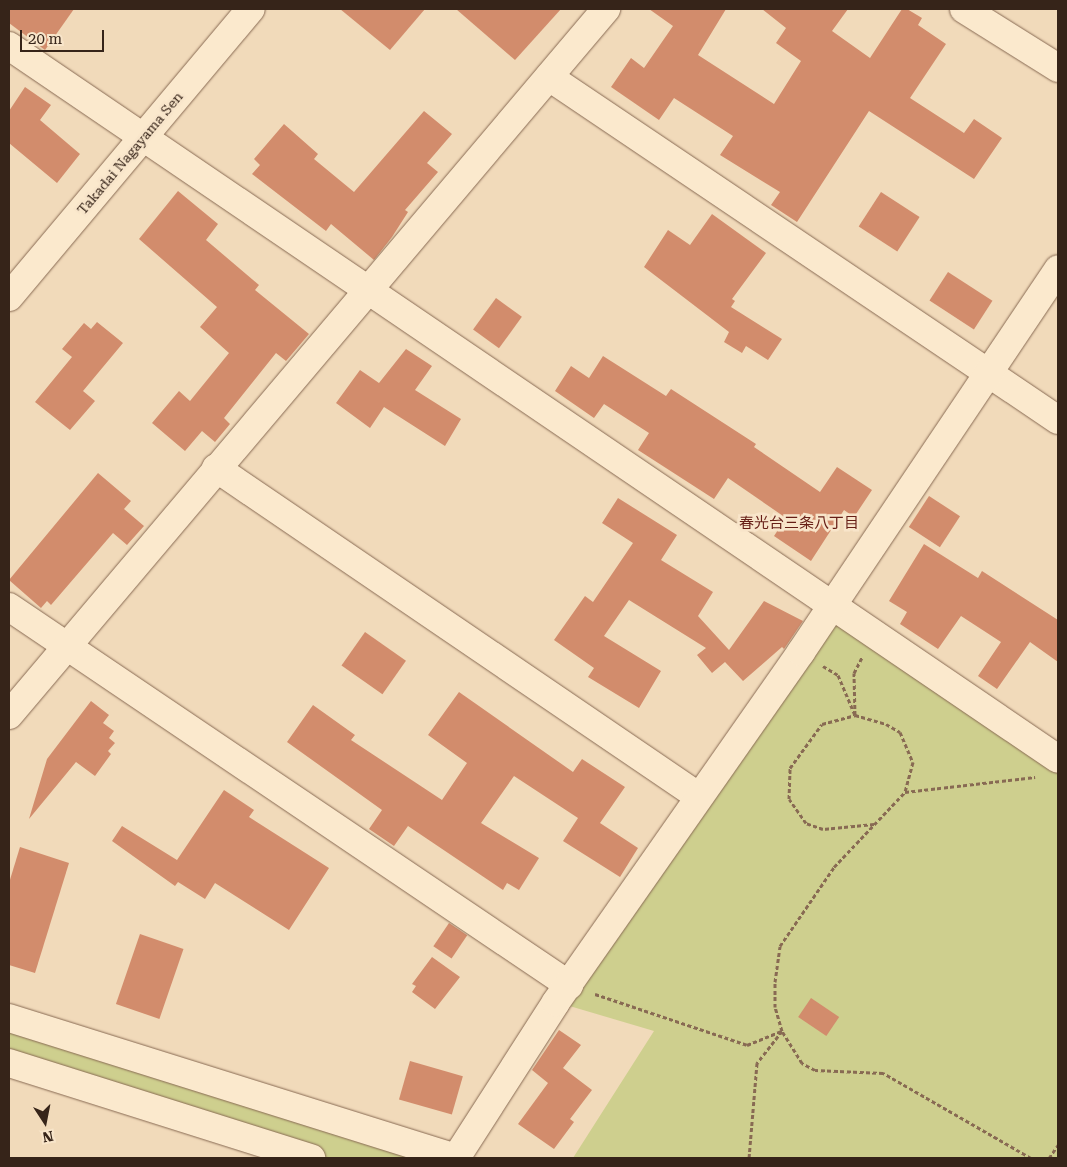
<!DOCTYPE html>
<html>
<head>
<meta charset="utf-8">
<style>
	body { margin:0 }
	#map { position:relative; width:1067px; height:1167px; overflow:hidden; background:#f1daba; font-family:"Roboto Serif","Noto Sans JP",serif }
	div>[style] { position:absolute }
	.green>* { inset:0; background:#cecf8e }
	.building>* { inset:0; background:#d28c6c; transform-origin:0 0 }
	.path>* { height:3px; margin-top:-1.5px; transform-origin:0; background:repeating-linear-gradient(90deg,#886a53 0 4px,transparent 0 6.5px) }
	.roads { filter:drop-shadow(0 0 1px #886a53) drop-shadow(0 0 1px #886a53) }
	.minor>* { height:28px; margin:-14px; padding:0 14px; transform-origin:14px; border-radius:14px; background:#fbe9cd }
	span { translate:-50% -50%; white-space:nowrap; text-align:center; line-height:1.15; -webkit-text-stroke:5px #f8e5ca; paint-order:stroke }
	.street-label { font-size:14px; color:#362419 }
	.neighbourhood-label { font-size:15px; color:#661e16 }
	.frame { position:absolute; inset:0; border:10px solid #362419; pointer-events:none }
	.north { position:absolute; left:20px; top:1097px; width:50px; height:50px; -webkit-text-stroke:4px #f8e5ca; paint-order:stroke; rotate:169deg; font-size:14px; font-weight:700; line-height:20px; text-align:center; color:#362419 }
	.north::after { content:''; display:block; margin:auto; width:18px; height:22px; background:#362419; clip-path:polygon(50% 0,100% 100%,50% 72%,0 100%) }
	.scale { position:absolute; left:20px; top:30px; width:84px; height:22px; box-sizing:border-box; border:2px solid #362419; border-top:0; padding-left:6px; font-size:15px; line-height:18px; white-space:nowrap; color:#362419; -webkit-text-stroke:4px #f8e5ca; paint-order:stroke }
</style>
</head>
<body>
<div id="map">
	<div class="green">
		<i style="clip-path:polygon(833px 604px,1058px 759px,1058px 1158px,573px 1158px,654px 1031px,556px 1002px)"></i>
		<i style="clip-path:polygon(9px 1030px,407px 1157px,407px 1158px,310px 1158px,9px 1063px)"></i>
	</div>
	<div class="building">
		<i style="clip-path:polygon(9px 9px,74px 9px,45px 50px,9px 23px)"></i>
		<i style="clip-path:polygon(340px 9px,425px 9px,390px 50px)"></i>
		<i style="clip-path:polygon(456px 9px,561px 9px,515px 60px)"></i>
		<i style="clip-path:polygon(649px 9px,726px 9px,698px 55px,774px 104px,801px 61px,776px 43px,786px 28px,762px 9px,848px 9px,832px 31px,870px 58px,902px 9px,907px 9px,922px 18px,918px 25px,946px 44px,910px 98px,964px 133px,974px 119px,1002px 138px,974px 179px,869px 111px,797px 222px,771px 205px,780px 192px,720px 155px,733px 136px,674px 98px,659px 120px,611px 87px,631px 58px,644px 68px,673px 26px)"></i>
		<i style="clip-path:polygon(25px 87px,51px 105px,40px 120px,80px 154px,57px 183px,9px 143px,9px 111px)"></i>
		<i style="clip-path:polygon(424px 111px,452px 134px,427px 163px,438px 172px,405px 210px,408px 212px,392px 237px,374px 260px,331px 224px,326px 231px,252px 174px,260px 165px,254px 159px,284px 124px,318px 154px,314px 159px,354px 192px)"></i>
		<i style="clip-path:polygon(178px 191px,218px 224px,206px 240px,259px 285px,255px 290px,309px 334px,286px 361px,276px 353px,224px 418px,230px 424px,215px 442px,202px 431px,185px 451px,152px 423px,179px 391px,190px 401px,229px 353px,200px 327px,217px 307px,139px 239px)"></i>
		<i style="left:881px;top:192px;width:46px;height:41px;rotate:33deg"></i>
		<i style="clip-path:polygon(712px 214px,766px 253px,732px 299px,735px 301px,731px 307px,782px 339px,768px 360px,746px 346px,742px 353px,724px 342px,729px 332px,644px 267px,668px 230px,690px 245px)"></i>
		<i style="left:948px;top:272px;width:53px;height:34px;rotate:33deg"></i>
		<i style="left:496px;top:298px;width:32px;height:39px;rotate:36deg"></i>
		<i style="clip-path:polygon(97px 322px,123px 343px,83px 391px,95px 401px,70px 430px,35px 402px,72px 357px,62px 349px,84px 323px,91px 329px)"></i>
		<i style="clip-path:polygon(406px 349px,432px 366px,415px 390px,461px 419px,445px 446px,384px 407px,370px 428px,336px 403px,360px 370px,379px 383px)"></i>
		<i style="clip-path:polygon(603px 356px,666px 396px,671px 389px,756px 444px,754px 447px,820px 492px,837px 467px,872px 490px,854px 517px,844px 510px,811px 561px,774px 536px,786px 518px,728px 478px,714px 499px,638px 450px,649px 433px,604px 404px,594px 418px,555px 391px,571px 366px,589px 378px)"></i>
		<i style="clip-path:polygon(98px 473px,131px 501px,124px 509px,144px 526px,127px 545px,113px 533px,51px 605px,47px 601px,41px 608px,9px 580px)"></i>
		<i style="left:929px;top:496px;width:37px;height:37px;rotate:33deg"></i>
		<i style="clip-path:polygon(618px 498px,677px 535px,661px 560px,713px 592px,698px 616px,729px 650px,764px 601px,803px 621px,784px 649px,782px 647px,743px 681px,725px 662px,712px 673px,697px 655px,706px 648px,629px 600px,604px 636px,661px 671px,639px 708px,588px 677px,594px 668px,554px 640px,585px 596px,593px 602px,633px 543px,602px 523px)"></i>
		<i style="clip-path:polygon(924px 544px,978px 578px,982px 571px,1058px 620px,1058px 662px,1030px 642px,997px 689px,978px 676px,1001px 642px,961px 616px,938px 649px,900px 624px,907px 612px,889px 601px)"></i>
		<i style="left:365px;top:632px;width:50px;height:41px;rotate:35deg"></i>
		<i style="clip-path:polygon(459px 692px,573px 772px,582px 759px,625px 787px,600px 823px,638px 848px,620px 877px,563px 841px,578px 818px,514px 776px,481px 823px,539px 858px,519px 890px,507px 883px,503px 890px,408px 826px,394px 846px,369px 829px,382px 810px,287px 742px,313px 705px,355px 735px,351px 740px,442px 800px,467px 763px,428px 735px)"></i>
		<i style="clip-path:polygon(91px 701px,109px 715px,103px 723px,114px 731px,109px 738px,115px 743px,108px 751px,111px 754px,95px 776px,76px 762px,29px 819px,47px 759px)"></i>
		<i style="clip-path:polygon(224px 790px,254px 810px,249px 817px,329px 868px,289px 930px,215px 883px,205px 899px,178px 882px,175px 886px,112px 841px,122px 826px,177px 860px)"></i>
		<i style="clip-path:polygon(20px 847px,69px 863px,35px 973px,9px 965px,9px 883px)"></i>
		<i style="left:449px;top:923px;width:22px;height:28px;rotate:34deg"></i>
		<i style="left:140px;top:934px;width:46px;height:74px;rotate:19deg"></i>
		<i style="clip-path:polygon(432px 957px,460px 977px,435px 1009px,412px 992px,416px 986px,412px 984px)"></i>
		<i style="left:811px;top:998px;width:34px;height:23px;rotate:34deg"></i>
		<i style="clip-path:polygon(559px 1030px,581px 1045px,563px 1068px,592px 1090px,570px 1119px,574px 1122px,554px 1149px,518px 1124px,548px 1083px,532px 1070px)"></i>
		<i style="left:410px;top:1061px;width:55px;height:40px;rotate:16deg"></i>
	</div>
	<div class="path">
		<i style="left:823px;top:666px;width:17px;rotate:31deg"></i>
		<i style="left:838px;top:675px;width:43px;rotate:67deg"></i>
		<i style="left:855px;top:715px;width:42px;rotate:-91.4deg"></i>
		<i style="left:854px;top:673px;width:18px;rotate:-63deg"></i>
		<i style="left:874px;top:824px;width:51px;rotate:174.4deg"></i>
		<i style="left:823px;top:829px;width:18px;rotate:-161deg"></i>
		<i style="left:806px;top:823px;width:29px;rotate:-125deg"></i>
		<i style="left:789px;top:799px;width:31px;rotate:-88deg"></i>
		<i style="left:790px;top:768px;width:54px;rotate:-54deg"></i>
		<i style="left:822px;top:724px;width:34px;rotate:-15deg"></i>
		<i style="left:855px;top:715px;width:32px;rotate:16deg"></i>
		<i style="left:886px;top:724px;width:16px;rotate:30deg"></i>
		<i style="left:900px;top:732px;width:33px;rotate:67deg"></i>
		<i style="left:913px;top:762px;width:31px;rotate:105deg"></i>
		<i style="left:595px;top:994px;width:160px;rotate:18.5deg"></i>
		<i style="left:747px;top:1045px;width:38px;rotate:-22deg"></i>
		<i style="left:782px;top:1031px;width:41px;rotate:128deg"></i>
		<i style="left:757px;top:1063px;width:95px;rotate:94.8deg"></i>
		<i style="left:1031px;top:1158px;width:171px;rotate:-150.1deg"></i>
		<i style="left:883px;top:1073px;width:68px;rotate:-177.5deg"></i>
		<i style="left:815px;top:1070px;width:15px;rotate:-152deg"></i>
		<i style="left:802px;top:1063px;width:38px;rotate:-122deg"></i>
		<i style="left:782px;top:1031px;width:25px;rotate:-106deg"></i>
		<i style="left:775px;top:1007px;width:25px;rotate:-90deg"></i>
		<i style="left:775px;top:982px;width:36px;rotate:-82deg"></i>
		<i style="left:780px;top:946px;width:96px;rotate:-55.6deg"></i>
		<i style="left:834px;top:867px;width:103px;rotate:-46.6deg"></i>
		<i style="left:905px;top:792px;width:131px;rotate:-6.6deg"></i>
		<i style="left:1049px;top:1158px;width:16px;rotate:-55deg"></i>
	</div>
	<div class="roads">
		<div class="minor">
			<i style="left:964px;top:9px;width:111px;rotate:32.1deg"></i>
			<i style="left:9px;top:46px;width:1268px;rotate:34.2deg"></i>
			<i style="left:549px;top:77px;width:614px;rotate:33.97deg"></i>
			<i style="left:9px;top:297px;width:376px;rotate:-50deg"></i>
			<i style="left:216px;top:468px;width:583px;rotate:34.24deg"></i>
			<i style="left:9px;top:607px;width:676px;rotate:34.02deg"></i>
			<i style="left:9px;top:715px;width:925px;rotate:-49.78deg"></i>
			<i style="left:9px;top:1018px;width:467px;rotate:17.4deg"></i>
			<i style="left:9px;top:1063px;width:317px;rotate:17.5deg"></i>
			<i style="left:456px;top:1158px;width:185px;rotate:-57.3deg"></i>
			<i style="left:556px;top:1002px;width:427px;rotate:-55deg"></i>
			<i style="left:801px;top:652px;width:461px;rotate:-56.1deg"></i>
		</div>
	</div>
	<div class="street-label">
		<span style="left:130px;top:153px;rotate:-50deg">Takadai Nagayama Sen</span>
	</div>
	<div class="neighbourhood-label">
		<span style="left:799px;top:524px">春光台三条八丁目</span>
	</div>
	<div class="frame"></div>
	<div class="north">N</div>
	<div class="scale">20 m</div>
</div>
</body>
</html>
